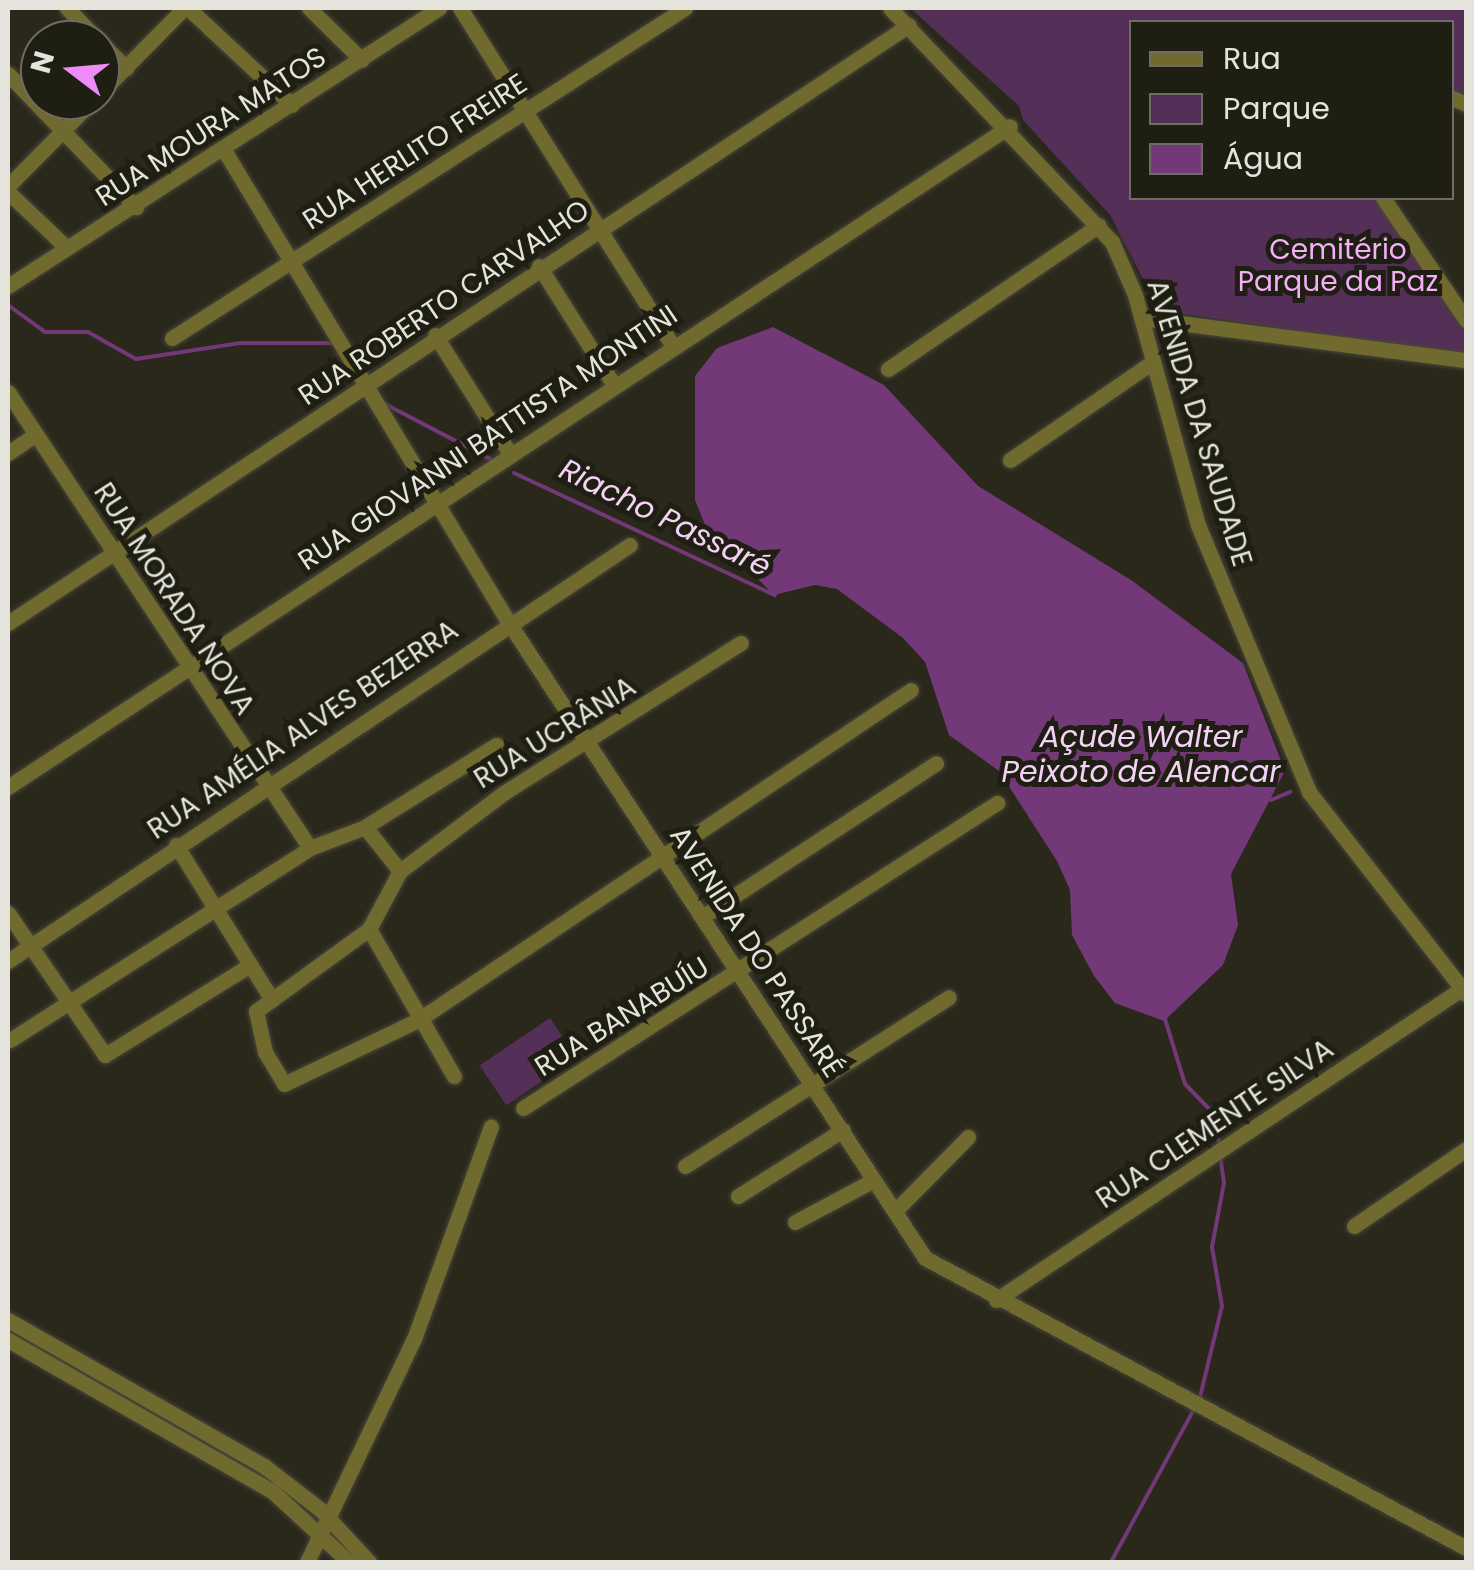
<!DOCTYPE html>
<html>
<head>
<meta charset="utf-8">
<style>
	body { margin:0 }
	#map { position:relative; width:1474px; height:1570px; overflow:hidden; background:#29281b; font-family:Poppins,sans-serif }
	div>[style] { position:absolute }
	.green>* { inset:0; background:#542f57; transform-origin:0 0 }
	.water>* { inset:0; background:#733877 }
	.stream>* { height:4px; margin:-2px; padding:0 2px; transform-origin:2px; border-radius:2px; background:#733877 }
	.roads { filter:drop-shadow(0 0 2px #47463a) drop-shadow(0 0 2px #47463a) }
	.minor>* { height:15px; margin:-7.5px; padding:0 7.5px; transform-origin:7.5px; border-radius:7.5px; background:#706a2e }
	span { translate:-50% -50%; white-space:nowrap; text-align:center; line-height:1.15; -webkit-text-stroke:10px #1f1e12; paint-order:stroke }
	.street-label { font-size:28px; color:#e4e4dc }
	.park-label { font-size:28px; color:#f4b0f7 }
	.water-label { font-size:30px; color:#f4d2f5; font-style:italic }
	.frame { position:absolute; inset:0; border:10px solid #e4e4dc; pointer-events:none }
	.legend { position:absolute; left:1129px; top:20px; width:325px; height:180px; box-sizing:border-box; background:#1f1e12; border:2px solid #6e6d63; margin:0; padding:12px 18px; list-style:none; font-size:30px; color:#e4e4dc }
	.legend li { display:flex; align-items:center; gap:20px; height:50px }
	.legend b { width:50px; border:2px solid #6e6d63 }
	.north { position:absolute; left:20px; top:20px; width:100px; height:100px; box-sizing:border-box; background:#1f1e12; border:2px solid #6e6d63; border-radius:50%; rotate:286deg; font-size:28px; font-weight:700; line-height:40px; text-align:center; color:#e4e4dc }
	.north::after { content:''; display:block; margin:auto; width:35px; height:45px; background:#ef8bf6; clip-path:polygon(50% 0,100% 100%,50% 72%,0 100%) }
</style>
</head>
<body>
<div id="map">
	<div class="green">
		<i style="clip-path:polygon(910px 8px,1466px 8px,1466px 94px,1452px 94px,1452px 22px,1132px 22px,1132px 198px,1376px 198px,1466px 325px,1466px 356px,1159px 310px,1110px 215px,1023px 120px,1019px 106px)"></i>
		<i style="left:550px;top:1018px;width:48px;height:85px;rotate:56deg"></i>
	</div>
	<div class="water">
		<i style="clip-path:polygon(773px 327px,884px 385px,978px 486px,1131px 580px,1243px 663px,1285px 771px,1231px 874px,1238px 925px,1223px 965px,1164px 1021px,1115px 1003px,1094px 976px,1072px 935px,1070px 890px,1057px 861px,999px 771px,949px 735px,925px 662px,903px 638px,837px 589px,815px 585px,774px 595px,706px 527px,695px 500px,695px 376px,717px 348px)"></i>
	</div>
	<div class="stream">
		<i style="left:8px;top:305px;width:46px;rotate:36.1deg"></i>
		<i style="left:45px;top:332px;width:43px"></i>
		<i style="left:88px;top:332px;width:55px;rotate:29.4deg"></i>
		<i style="left:136px;top:359px;width:105px;rotate:-8.7deg"></i>
		<i style="left:240px;top:343px;width:91px"></i>
		<i style="left:385px;top:404px;width:119px;rotate:27.6deg"></i>
		<i style="left:514px;top:473px;width:288px;rotate:25.1deg"></i>
		<i style="left:1271px;top:800px;width:21px;rotate:-23deg"></i>
		<i style="left:1164px;top:1016px;width:71px;rotate:72.8deg"></i>
		<i style="left:1185px;top:1084px;width:43px;rotate:45.9deg"></i>
		<i style="left:1215px;top:1115px;width:30px;rotate:82deg"></i>
		<i style="left:1200px;top:1397px;width:94px;rotate:-76.4deg"></i>
		<i style="left:1222px;top:1306px;width:60px;rotate:-99.6deg"></i>
		<i style="left:1212px;top:1247px;width:65px;rotate:-79.4deg"></i>
		<i style="left:1224px;top:1183px;width:29px;rotate:-98deg"></i>
		<i style="left:1111px;top:1562px;width:174px;rotate:-61.5deg"></i>
	</div>
	<div class="roads">
		<div class="minor">
			<i style="left:67px;top:8px;width:45px;rotate:45.9deg"></i>
			<i style="left:188px;top:8px;width:142px;rotate:43deg"></i>
			<i style="left:309px;top:8px;width:74px;rotate:44.5deg"></i>
			<i style="left:460px;top:8px;width:398px;rotate:57.8deg"></i>
			<i style="left:890px;top:8px;width:323px;rotate:46.5deg"></i>
			<i style="left:1112px;top:242px;width:58px;rotate:66.5deg"></i>
			<i style="left:1135px;top:295px;width:238px;rotate:74.7deg"></i>
			<i style="left:1198px;top:525px;width:289px;rotate:67.4deg"></i>
			<i style="left:1309px;top:792px;width:256px;rotate:52.1deg"></i>
			<i style="left:100px;top:42px;width:37px;rotate:45deg"></i>
			<i style="left:8px;top:74px;width:185px;rotate:46.1deg"></i>
			<i style="left:100px;top:93px;width:120px;rotate:-45.3deg"></i>
			<i style="left:1452px;top:98px;width:15px;rotate:23deg"></i>
			<i style="left:224px;top:150px;width:552px;rotate:58.93deg"></i>
			<i style="left:509px;top:623px;width:759px;rotate:56.77deg"></i>
			<i style="left:925px;top:1258px;width:614px;rotate:28.19deg"></i>
			<i style="left:8px;top:186px;width:121px;rotate:-45.3deg"></i>
			<i style="left:8px;top:192px;width:80px;rotate:43.5deg"></i>
			<i style="left:1383px;top:198px;width:148px;rotate:55.8deg"></i>
			<i style="left:539px;top:266px;width:141px;rotate:57.8deg"></i>
			<i style="left:8px;top:286px;width:513px;rotate:-32.82deg"></i>
			<i style="left:1141px;top:318px;width:328px;rotate:7.4deg"></i>
			<i style="left:435px;top:335px;width:142px;rotate:57.7deg"></i>
			<i style="left:172px;top:338px;width:610px;rotate:-32.75deg"></i>
			<i style="left:888px;top:369px;width:255px;rotate:-34.3deg"></i>
			<i style="left:8px;top:392px;width:547px;rotate:56.48deg"></i>
			<i style="left:8px;top:453px;width:32px;rotate:-34deg"></i>
			<i style="left:1010px;top:460px;width:171px;rotate:-34.5deg"></i>
			<i style="left:8px;top:623px;width:1081px;rotate:-33.57deg"></i>
			<i style="left:8px;top:787px;width:1200px;rotate:-33.41deg"></i>
			<i style="left:365px;top:827px;width:155px;rotate:-32deg"></i>
			<i style="left:176px;top:845px;width:182px;rotate:58.2deg"></i>
			<i style="left:400px;top:871px;width:66px;rotate:118.1deg"></i>
			<i style="left:369px;top:929px;width:140px;rotate:144deg"></i>
			<i style="left:256px;top:1011px;width:42px;rotate:77.6deg"></i>
			<i style="left:265px;top:1052px;width:37px;rotate:59deg"></i>
			<i style="left:284px;top:1084px;width:148px;rotate:-25.5deg"></i>
			<i style="left:418px;top:1020px;width:593px;rotate:-33.8deg"></i>
			<i style="left:400px;top:871px;width:131px;rotate:-37deg"></i>
			<i style="left:505px;top:792px;width:279px;rotate:-32.3deg"></i>
			<i style="left:8px;top:913px;width:172px;rotate:55.7deg"></i>
			<i style="left:105px;top:1055px;width:171px;rotate:-31.8deg"></i>
			<i style="left:702px;top:917px;width:280px;rotate:-33.3deg"></i>
			<i style="left:369px;top:929px;width:170px;rotate:60deg"></i>
			<i style="left:8px;top:961px;width:748px;rotate:-33.78deg"></i>
			<i style="left:10px;top:1040px;width:356px;rotate:-32.6deg"></i>
			<i style="left:310px;top:848px;width:59px;rotate:-20.9deg"></i>
			<i style="left:365px;top:827px;width:56px;rotate:51.5deg"></i>
			<i style="left:523px;top:1108px;width:564px;rotate:-32.76deg"></i>
			<i style="left:685px;top:1166px;width:313px;rotate:-32.6deg"></i>
			<i style="left:738px;top:1196px;width:124px;rotate:-32.2deg"></i>
			<i style="left:895px;top:1211px;width:104px;rotate:-45.4deg"></i>
			<i style="left:795px;top:1222px;width:89px;rotate:-28deg"></i>
			<i style="left:1354px;top:1226px;width:136px;rotate:-34.5deg"></i>
			<i style="left:996px;top:1300px;width:562px;rotate:-33.75deg"></i>
			<i style="left:8px;top:1320px;width:295px;rotate:29.7deg"></i>
			<i style="left:264px;top:1466px;width:72px;rotate:37.7deg"></i>
			<i style="left:321px;top:1510px;width:71px;rotate:47.3deg"></i>
			<i style="left:8px;top:1340px;width:304px;rotate:29.8deg"></i>
			<i style="left:272px;top:1491px;width:105px;rotate:42.7deg"></i>
			<i style="left:307px;top:1562px;width:247px;rotate:-64.4deg"></i>
			<i style="left:414px;top:1339px;width:226px;rotate:-70.1deg"></i>
		</div>
	</div>
	<div class="street-label">
		<span style="left:211px;top:127px;rotate:-33deg">RUA MOURA MATOS</span>
		<span style="left:415px;top:152px;rotate:-33deg">RUA HERLITO FREIRE</span>
		<span style="left:444px;top:303px;rotate:-34deg">RUA ROBERTO CARVALHO</span>
		<span style="left:1199px;top:423px;rotate:73deg">AVENIDA DA SAUDADE</span>
		<span style="left:488px;top:438px;rotate:-34deg">RUA GIOVANNI BATTISTA MONTINI</span>
		<span style="left:174px;top:599px;rotate:57deg">RUA MORADA NOVA</span>
		<span style="left:303px;top:730px;rotate:-34deg">RUA AMÉLIA ALVES BEZERRA</span>
		<span style="left:555px;top:733px;rotate:-32deg">RUA UCRÂNIA</span>
		<span style="left:756px;top:952px;rotate:57deg">AVENIDA DO PASSARÉ</span>
		<span style="left:622px;top:1017px;rotate:-32deg">RUA BANABUÍU</span>
		<span style="left:1215px;top:1124px;rotate:-34deg">RUA CLEMENTE SILVA</span>
	</div>
	<div class="park-label">
		<span style="left:1338px;top:266px">Cemitério<br>Parque da Paz</span>
	</div>
	<div class="water-label">
		<span style="left:665px;top:518px;rotate:26deg">Riacho Passaré</span>
		<span style="left:1141px;top:754px">Açude Walter<br>Peixoto de Alencar</span>
	</div>
	<div class="frame"></div>
	<ul class="legend">
	<li><b style="height:12px;background:#706a2e"></b>Rua</li>
	<li><b style="height:28px;background:#542f57"></b>Parque</li>
	<li><b style="height:28px;background:#733877"></b>Água</li>
	</ul>
	<div class="north">N</div>
</div>
</body>
</html>
